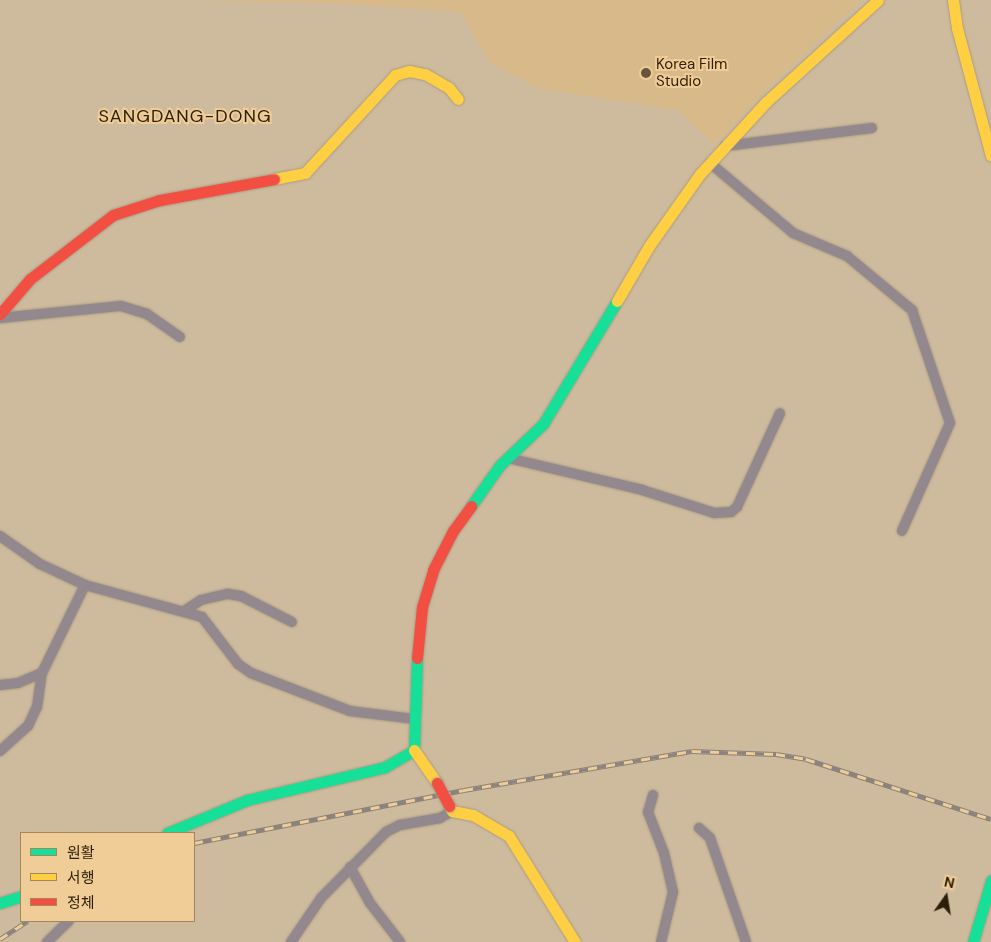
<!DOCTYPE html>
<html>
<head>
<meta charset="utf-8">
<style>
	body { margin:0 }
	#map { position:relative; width:991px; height:942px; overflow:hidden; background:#cebb9d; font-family:"DM Sans","Noto Sans KR",sans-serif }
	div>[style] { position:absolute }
	.built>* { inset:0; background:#d7b98a }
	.roads { filter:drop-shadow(0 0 1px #aa9b83) drop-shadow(0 0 1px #aa9b83) }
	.street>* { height:10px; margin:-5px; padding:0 5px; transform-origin:5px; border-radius:5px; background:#92888e }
	.fast>* { height:11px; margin:-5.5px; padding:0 5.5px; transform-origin:5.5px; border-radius:5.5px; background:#16e098 }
	.slow>* { height:11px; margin:-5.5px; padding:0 5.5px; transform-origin:5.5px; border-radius:5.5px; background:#ffcf43 }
	.jam>* { height:11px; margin:-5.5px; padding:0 5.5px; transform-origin:5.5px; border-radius:5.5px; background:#f24e42 }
	.rail>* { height:5px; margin-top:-2.5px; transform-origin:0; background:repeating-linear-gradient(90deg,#f0cc96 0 9px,#8d837d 0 18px); box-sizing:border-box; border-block:1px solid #8d837d }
	.bridges { filter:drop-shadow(0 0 1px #aa9b83) drop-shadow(0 0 1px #aa9b83) }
	.jam-bridge>* { height:11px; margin:-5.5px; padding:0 5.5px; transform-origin:5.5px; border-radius:5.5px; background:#f24e42 }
	.dots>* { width:14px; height:14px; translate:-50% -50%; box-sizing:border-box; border:2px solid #f0cc96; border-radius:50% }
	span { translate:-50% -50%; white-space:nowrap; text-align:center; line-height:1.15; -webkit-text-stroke:4px #f0cc96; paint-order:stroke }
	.poi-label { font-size:15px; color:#2c1f09 }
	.left { translate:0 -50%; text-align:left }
	.quarter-label { font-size:18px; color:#2c1f09; letter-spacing:1px }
	.legend { position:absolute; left:20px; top:832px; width:175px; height:90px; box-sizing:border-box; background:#f0cc96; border:1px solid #a2875e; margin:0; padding:6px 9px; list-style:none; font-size:15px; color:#2c1f09 }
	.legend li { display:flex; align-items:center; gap:10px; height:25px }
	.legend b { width:25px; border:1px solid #a2875e }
	.north { position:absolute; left:921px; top:872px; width:50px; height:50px; -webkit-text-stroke:4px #f0cc96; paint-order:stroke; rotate:13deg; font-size:14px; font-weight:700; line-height:20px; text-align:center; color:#2c1f09 }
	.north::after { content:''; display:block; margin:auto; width:18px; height:22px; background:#2c1f09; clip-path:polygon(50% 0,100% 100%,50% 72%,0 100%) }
</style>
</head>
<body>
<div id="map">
	<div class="built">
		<i style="clip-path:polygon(179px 0,861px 0,773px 83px,715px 145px,677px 110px,538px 88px,490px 63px,461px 12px,334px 3px)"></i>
	</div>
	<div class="roads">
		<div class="street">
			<i style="left:725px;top:146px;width:148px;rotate:-7deg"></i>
			<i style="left:710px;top:163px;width:109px;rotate:40.1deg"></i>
			<i style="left:793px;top:233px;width:59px;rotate:23.1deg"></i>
			<i style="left:847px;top:256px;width:85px;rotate:39.7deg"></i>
			<i style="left:912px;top:310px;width:119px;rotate:71.4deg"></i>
			<i style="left:950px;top:423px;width:118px;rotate:114deg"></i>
			<i style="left:0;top:318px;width:122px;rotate:-5.7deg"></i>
			<i style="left:121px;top:306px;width:27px;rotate:17deg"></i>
			<i style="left:147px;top:314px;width:40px;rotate:34.9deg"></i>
			<i style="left:508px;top:458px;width:138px;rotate:13.4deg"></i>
			<i style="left:642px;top:490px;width:76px;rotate:17.7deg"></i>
			<i style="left:714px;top:513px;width:17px;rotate:-3deg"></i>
			<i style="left:731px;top:512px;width:8px;rotate:-40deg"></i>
			<i style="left:737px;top:507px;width:103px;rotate:-65.4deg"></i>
			<i style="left:0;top:536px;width:49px;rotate:35deg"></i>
			<i style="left:40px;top:564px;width:50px;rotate:25deg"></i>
			<i style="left:85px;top:585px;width:121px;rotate:15.3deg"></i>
			<i style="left:202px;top:617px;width:59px;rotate:52.5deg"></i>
			<i style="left:238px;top:664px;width:16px;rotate:35deg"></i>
			<i style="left:251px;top:673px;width:106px;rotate:21deg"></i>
			<i style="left:350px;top:711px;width:64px;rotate:7.1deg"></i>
			<i style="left:186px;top:610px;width:18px;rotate:-34deg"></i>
			<i style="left:201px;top:600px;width:28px;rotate:-13deg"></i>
			<i style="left:228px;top:594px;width:13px;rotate:9deg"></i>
			<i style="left:241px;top:596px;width:57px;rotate:27deg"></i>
			<i style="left:0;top:685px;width:18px;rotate:-6deg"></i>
			<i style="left:18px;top:683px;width:26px;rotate:-23deg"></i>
			<i style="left:0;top:751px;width:38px;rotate:-42deg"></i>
			<i style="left:28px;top:726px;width:21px;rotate:-65deg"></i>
			<i style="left:37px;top:707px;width:34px;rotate:-82deg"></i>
			<i style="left:42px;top:673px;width:98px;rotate:-64deg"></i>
			<i style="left:653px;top:795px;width:18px;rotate:106deg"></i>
			<i style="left:648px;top:812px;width:44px;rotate:68.7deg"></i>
			<i style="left:664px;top:853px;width:40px;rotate:77deg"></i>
			<i style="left:673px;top:892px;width:51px;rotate:103.5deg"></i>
			<i style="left:699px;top:828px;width:15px;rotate:42deg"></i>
			<i style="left:710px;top:838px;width:110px;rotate:70.9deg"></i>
			<i style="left:350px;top:867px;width:41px;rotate:60.9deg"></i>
			<i style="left:370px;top:903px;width:49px;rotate:52.4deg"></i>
			<i style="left:47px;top:942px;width:30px;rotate:-44deg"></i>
			<i style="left:291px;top:942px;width:53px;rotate:-55.7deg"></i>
			<i style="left:321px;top:898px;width:93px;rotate:-45.4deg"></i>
			<i style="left:386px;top:832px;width:16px;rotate:-27deg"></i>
			<i style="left:400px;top:825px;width:41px;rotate:-9.9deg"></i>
			<i style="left:440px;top:818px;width:14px;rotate:-30deg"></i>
		</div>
		<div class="fast">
			<i style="left:471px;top:506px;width:50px;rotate:-54.7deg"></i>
			<i style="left:500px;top:465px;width:59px;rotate:-43.6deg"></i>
			<i style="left:543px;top:424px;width:144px;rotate:-59deg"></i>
			<i style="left:167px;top:833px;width:87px;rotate:-22.4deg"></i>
			<i style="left:247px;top:800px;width:142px;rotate:-13.4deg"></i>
			<i style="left:385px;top:767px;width:34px;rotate:-30deg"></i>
			<i style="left:414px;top:750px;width:92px;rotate:-88.1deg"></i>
			<i style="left:0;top:903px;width:22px;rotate:-18deg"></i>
			<i style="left:973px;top:942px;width:64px;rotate:-73.6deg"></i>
		</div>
		<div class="slow">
			<i style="left:953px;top:0;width:28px;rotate:82deg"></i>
			<i style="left:957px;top:28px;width:132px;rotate:75.1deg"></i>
			<i style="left:274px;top:179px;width:32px;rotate:-11deg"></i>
			<i style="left:305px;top:173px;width:133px;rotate:-47.4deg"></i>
			<i style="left:395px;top:75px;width:15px;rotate:-16deg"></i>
			<i style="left:409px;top:71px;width:16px;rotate:11deg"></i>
			<i style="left:425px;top:74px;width:28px;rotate:30deg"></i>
			<i style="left:449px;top:88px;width:14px;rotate:51deg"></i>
			<i style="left:617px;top:301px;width:64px;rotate:-59.8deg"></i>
			<i style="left:649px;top:246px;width:88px;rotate:-54.7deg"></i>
			<i style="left:700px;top:174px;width:98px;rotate:-47.5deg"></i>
			<i style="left:766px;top:102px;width:151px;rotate:-42.3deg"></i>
			<i style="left:414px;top:750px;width:40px;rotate:55.1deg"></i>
			<i style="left:449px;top:806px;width:6px;rotate:59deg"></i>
			<i style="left:452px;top:811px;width:21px;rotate:11deg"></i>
			<i style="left:473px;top:815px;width:42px;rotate:30.3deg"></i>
			<i style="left:509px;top:836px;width:125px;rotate:58.1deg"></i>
		</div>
		<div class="jam">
			<i style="left:0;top:314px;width:46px;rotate:-49.4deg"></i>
			<i style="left:30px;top:279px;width:105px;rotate:-37.6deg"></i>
			<i style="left:113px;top:215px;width:49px;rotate:-17.7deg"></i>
			<i style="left:160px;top:200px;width:116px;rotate:-10.4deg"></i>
			<i style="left:417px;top:658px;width:51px;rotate:-84.4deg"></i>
			<i style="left:422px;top:607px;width:39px;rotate:-73deg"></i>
			<i style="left:433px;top:570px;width:44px;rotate:-62.9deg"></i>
			<i style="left:453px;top:531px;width:31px;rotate:-54deg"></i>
		</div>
	</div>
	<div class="rail">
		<i style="left:194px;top:843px;width:275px;rotate:-11.1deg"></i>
		<i style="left:464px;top:790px;width:231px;rotate:-9.7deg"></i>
		<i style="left:692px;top:751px;width:84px;rotate:2deg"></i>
		<i style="left:776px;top:754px;width:30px;rotate:9deg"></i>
		<i style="left:806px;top:759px;width:194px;rotate:18deg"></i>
		<i style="left:0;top:939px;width:33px;rotate:-33deg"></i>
	</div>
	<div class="bridges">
		<div class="jam-bridge">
			<i style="left:437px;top:783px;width:26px;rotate:62deg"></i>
		</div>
	</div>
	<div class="dots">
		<i style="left:646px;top:73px;background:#65563d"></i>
	</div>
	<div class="poi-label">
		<span class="left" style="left:656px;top:73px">Korea Film<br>Studio</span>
	</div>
	<div class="quarter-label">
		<span style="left:185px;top:116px">SANGDANG-DONG</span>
	</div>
	<ul class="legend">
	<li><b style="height:6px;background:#16e098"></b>원활</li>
	<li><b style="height:6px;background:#ffcf43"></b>서행</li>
	<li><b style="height:6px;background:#f24e42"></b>정체</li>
	</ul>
	<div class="north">N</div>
</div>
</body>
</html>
